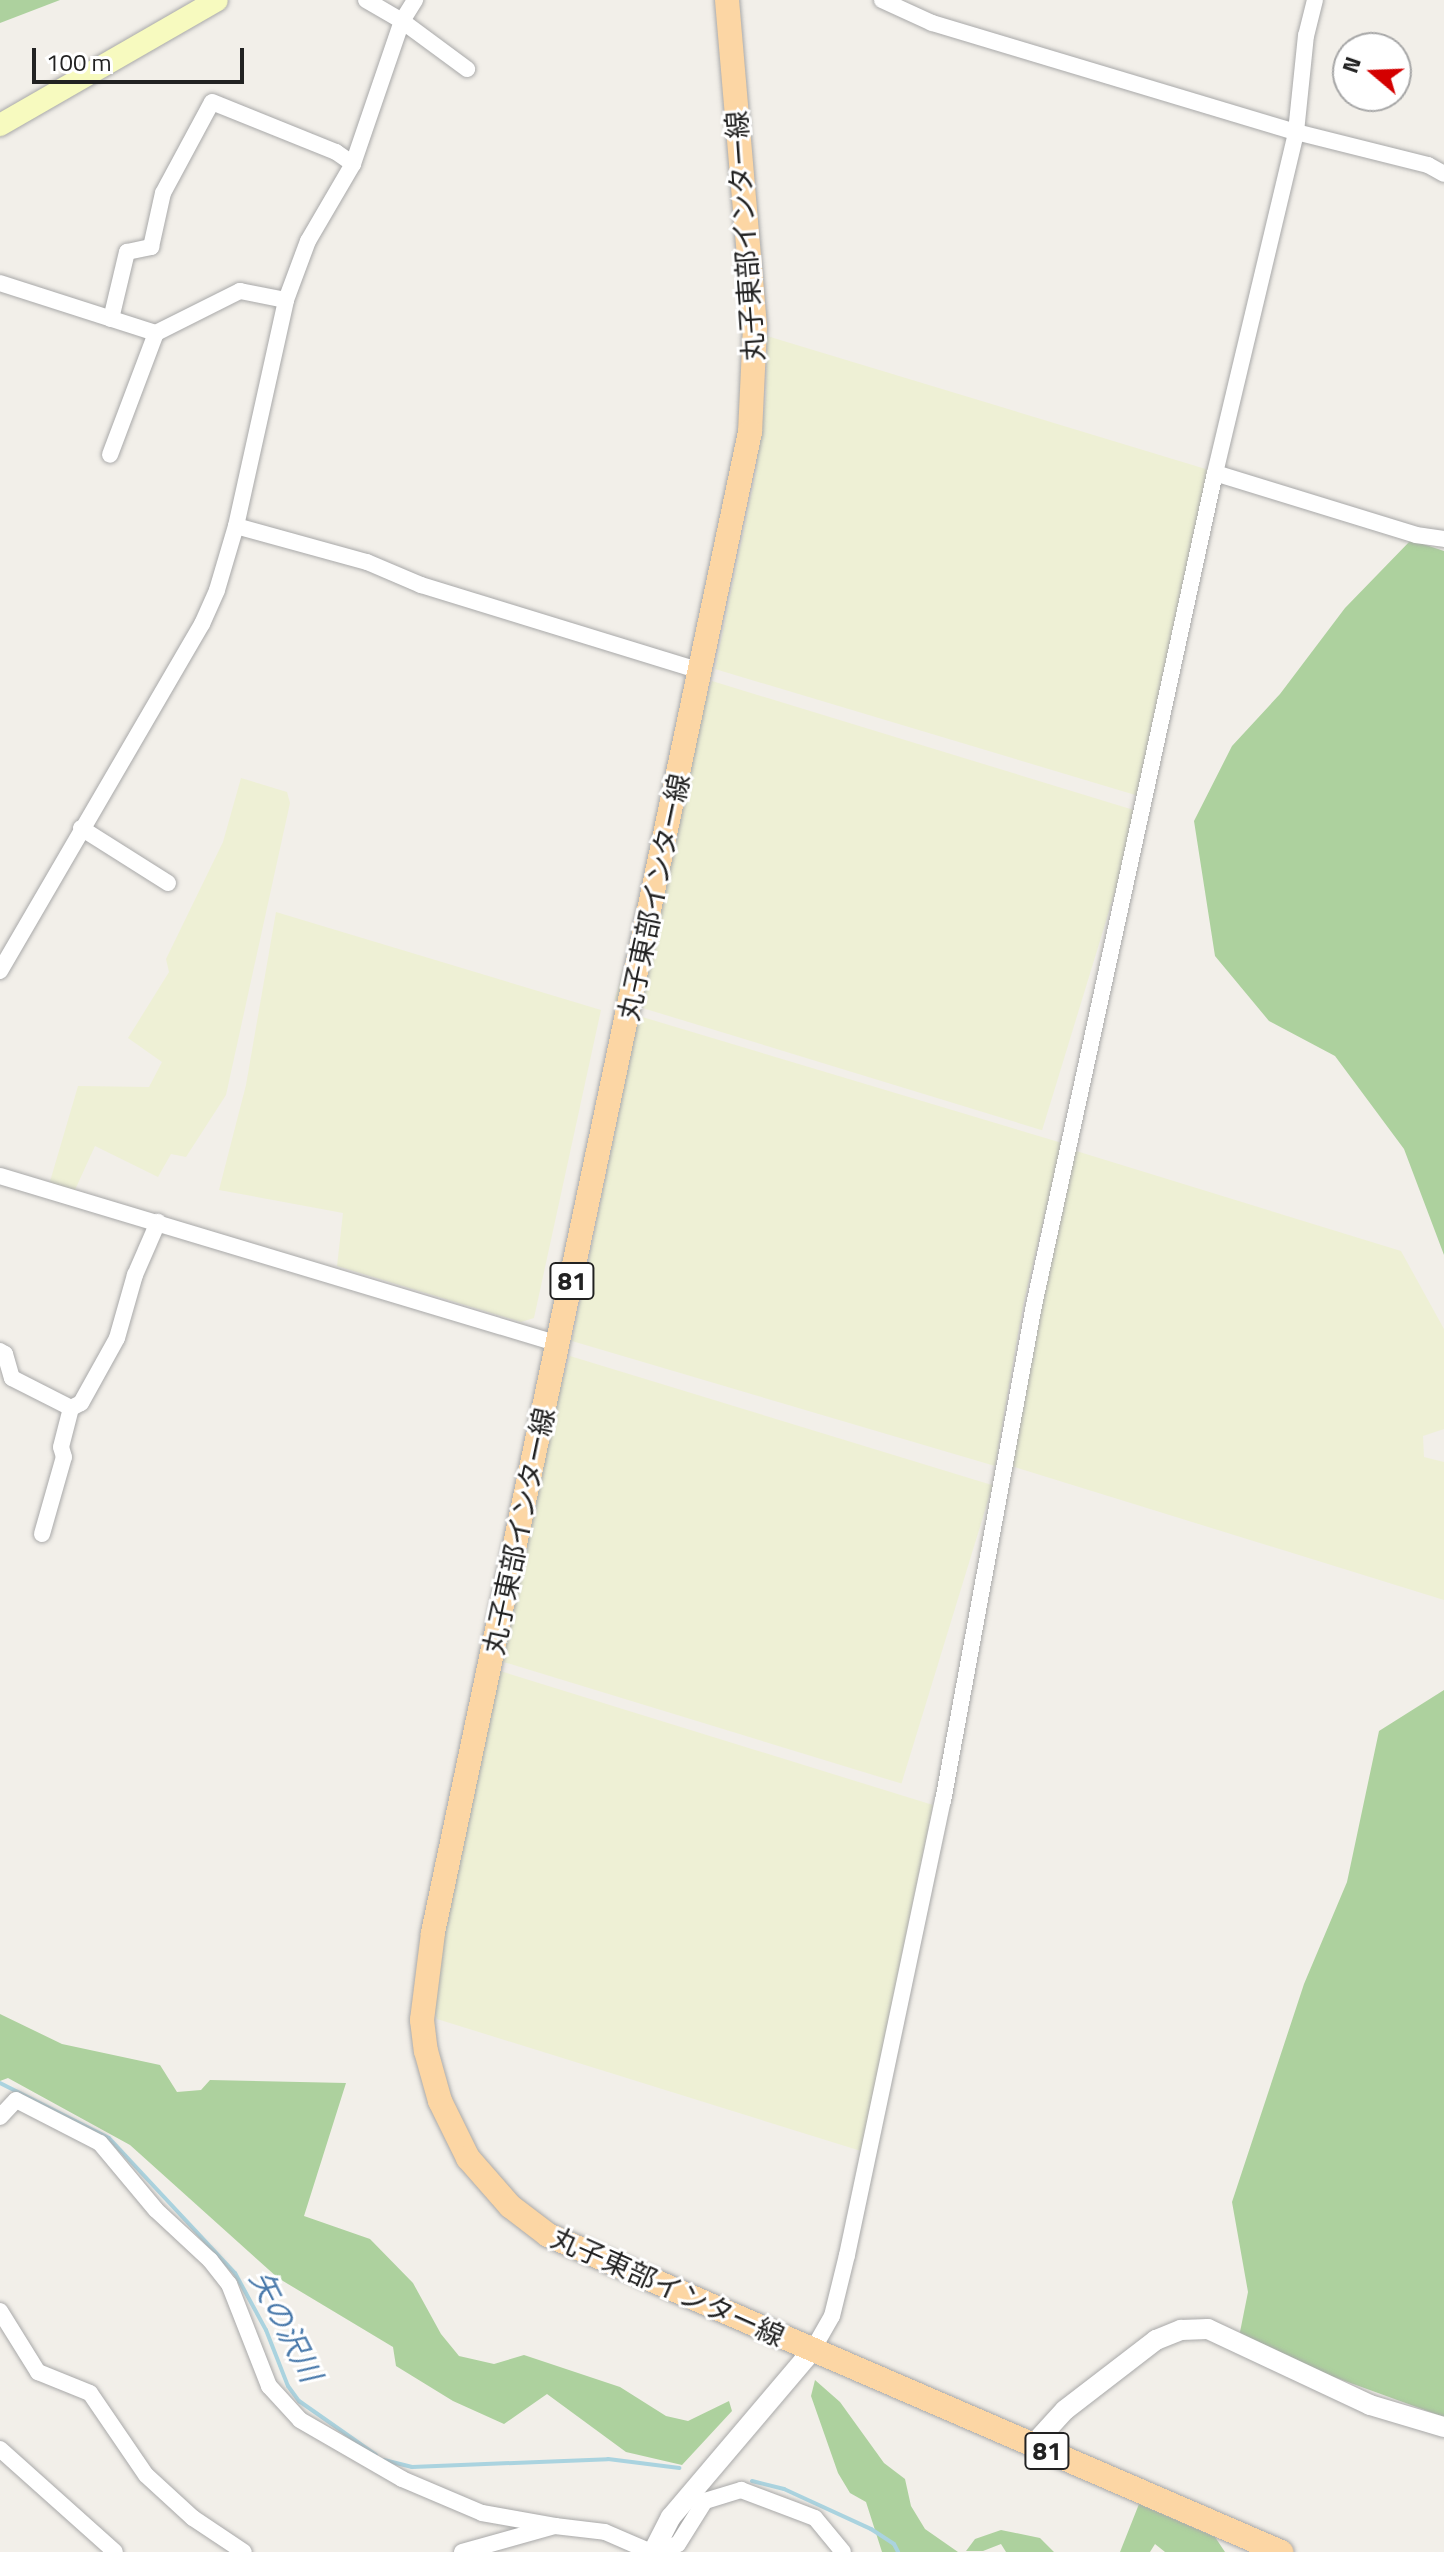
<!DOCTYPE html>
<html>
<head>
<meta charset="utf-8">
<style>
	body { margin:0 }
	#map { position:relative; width:1444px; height:2552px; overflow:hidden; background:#f2efe9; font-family:"Titillium Web","Noto Sans JP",sans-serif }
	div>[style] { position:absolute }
	.farmland>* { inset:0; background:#eef0d5; transform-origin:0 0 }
	.forest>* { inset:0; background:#add19e }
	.stream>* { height:4px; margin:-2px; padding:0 2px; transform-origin:2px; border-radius:2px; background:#aad3df }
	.roads { filter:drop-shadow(0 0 2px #a9a9a9) drop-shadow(0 0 2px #a9a9a9) }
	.minor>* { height:16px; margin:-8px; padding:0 8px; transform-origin:8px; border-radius:8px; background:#fff }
	.tertiary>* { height:20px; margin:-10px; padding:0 10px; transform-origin:10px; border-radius:10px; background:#fff }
	.secondary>* { height:22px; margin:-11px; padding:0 11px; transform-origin:11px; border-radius:11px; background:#f7fabf }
	.primary>* { height:24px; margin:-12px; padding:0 12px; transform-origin:12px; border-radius:12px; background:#fcd6a4 }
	span { translate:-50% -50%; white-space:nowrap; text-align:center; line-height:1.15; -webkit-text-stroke:6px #fff; paint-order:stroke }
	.shield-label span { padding:2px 6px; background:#fff; border:2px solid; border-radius:6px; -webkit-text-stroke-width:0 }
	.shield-label { font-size:26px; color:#222; font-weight:700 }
	.street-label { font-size:28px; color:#222 }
	.water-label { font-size:30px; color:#4a7aab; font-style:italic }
	.north { position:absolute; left:1332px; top:32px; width:80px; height:80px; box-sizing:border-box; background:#fff; border:2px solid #a7a7a7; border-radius:50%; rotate:289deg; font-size:22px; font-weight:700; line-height:32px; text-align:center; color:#222 }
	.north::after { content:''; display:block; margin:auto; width:28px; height:36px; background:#d40000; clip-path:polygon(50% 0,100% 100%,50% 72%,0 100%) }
	.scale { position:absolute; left:32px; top:48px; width:212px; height:36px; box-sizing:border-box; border:4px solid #222; border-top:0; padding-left:10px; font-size:24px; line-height:28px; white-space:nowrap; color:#222; -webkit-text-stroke:6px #fff; paint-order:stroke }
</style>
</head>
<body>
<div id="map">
	<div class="farmland">
		<i style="clip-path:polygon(767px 336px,1209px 470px,1142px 797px,715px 669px,756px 472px,766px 397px)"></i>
		<i style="left:712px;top:681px;width:447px;height:333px;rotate:17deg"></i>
		<i style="clip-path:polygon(241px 778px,287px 792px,290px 803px,226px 1095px,186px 1157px,171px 1154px,158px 1177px,95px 1146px,74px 1192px,49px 1185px,78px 1086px,149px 1087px,162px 1062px,128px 1038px,169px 972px,166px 959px,223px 842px)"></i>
		<i style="clip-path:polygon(276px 912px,601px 1010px,534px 1318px,521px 1322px,337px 1266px,343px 1213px,219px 1190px,246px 1085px)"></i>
		<i style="clip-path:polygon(639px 1016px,1062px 1143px,1023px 1306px,995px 1466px,572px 1341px)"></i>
		<i style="clip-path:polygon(1073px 1150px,1401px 1251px,1444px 1329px,1444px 1429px,1423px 1436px,1424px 1457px,1444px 1462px,1444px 1600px,1008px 1465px)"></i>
		<i style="left:570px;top:1356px;width:442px;height:312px;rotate:17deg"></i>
		<i style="clip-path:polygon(500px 1671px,933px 1805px,861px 2151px,437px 2019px,432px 2003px,432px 1981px)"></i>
	</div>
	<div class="forest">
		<i style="clip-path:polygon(0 0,60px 0,0 23px)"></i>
		<i style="clip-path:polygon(1411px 540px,1444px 551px,1444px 1255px,1404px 1149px,1335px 1056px,1269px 1021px,1215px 956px,1194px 821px,1232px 746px,1280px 694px,1345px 608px)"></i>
		<i style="clip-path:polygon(1444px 1690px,1444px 2417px,1238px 2342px,1248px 2292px,1232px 2202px,1304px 1984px,1347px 1882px,1379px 1731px)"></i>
		<i style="clip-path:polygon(0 2014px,62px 2044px,160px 2065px,177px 2092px,201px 2090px,210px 2080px,346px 2083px,304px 2216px,370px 2239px,413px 2283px,441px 2334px,459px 2356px,494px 2364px,524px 2355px,620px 2387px,666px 2416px,688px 2421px,729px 2401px,732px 2411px,682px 2465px,626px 2452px,547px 2394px,504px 2424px,453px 2401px,396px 2366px,393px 2347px,278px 2278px,130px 2145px,8px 2078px,0 2081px)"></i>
		<i style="clip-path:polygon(815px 2380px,840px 2402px,884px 2463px,905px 2479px,911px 2506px,925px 2529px,958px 2552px,882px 2552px,866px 2502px,850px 2493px,838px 2473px,811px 2396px)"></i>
		<i style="clip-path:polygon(1139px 2504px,1215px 2537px,1225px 2552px,1165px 2552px,1155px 2544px,1150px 2552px,1120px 2552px)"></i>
		<i style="clip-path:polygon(1001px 2530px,1040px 2538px,1054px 2552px,1006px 2552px,1001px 2544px,983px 2551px,966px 2551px,975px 2539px)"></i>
	</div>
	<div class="stream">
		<i style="left:0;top:2083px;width:122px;rotate:26.8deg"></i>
		<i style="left:109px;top:2138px;width:185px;rotate:47deg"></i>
		<i style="left:235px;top:2273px;width:65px;rotate:61.5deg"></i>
		<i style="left:266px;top:2330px;width:60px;rotate:68.6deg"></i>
		<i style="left:288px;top:2386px;width:19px;rotate:54deg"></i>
		<i style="left:299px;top:2401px;width:94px;rotate:35deg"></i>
		<i style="left:384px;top:2460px;width:29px;rotate:14deg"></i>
		<i style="left:412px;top:2467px;width:196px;rotate:-2.3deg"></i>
		<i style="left:608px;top:2459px;width:72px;rotate:7.2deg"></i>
		<i style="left:752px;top:2481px;width:33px;rotate:14deg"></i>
		<i style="left:784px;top:2489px;width:96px;rotate:24.7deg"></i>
		<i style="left:871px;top:2529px;width:27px;rotate:33deg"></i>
		<i style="left:894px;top:2544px;width:9px;rotate:63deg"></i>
	</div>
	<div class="roads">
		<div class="minor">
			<i style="left:366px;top:0;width:42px;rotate:30.3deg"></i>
			<i style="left:402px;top:21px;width:81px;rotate:36.4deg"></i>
			<i style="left:882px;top:0;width:55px;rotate:24.7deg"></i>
			<i style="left:932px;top:23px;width:380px;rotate:16.7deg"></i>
			<i style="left:1296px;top:132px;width:136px;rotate:14deg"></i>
			<i style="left:1428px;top:165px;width:18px;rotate:29deg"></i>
			<i style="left:0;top:283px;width:164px;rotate:17.8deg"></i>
			<i style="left:156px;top:333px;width:130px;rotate:110.7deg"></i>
			<i style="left:111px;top:319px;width:69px;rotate:-76.6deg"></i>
			<i style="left:127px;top:252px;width:25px;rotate:-12deg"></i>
			<i style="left:151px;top:247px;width:55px;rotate:-77.5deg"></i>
			<i style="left:163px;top:193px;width:103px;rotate:-61.7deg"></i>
			<i style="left:212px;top:102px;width:134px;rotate:22deg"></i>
			<i style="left:336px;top:152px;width:21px;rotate:35deg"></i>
			<i style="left:156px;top:333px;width:94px;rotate:-26.6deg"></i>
			<i style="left:240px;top:291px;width:47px;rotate:11.1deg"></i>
			<i style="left:1215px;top:473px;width:210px;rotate:17.1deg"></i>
			<i style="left:1416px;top:535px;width:28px;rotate:8deg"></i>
			<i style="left:236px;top:526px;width:136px;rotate:15.4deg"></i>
			<i style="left:367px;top:562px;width:59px;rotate:23.1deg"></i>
			<i style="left:421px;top:585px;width:293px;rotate:17.1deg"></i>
			<i style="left:81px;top:828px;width:103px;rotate:32.3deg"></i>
			<i style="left:0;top:971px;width:402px;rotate:-59.8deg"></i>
			<i style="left:202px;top:624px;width:37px;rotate:-66deg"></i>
			<i style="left:217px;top:590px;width:67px;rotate:-73.5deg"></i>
			<i style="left:236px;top:526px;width:231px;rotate:-77.5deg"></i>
			<i style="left:286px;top:300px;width:63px;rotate:-69.6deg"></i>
			<i style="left:308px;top:241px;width:89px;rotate:-59.7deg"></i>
			<i style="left:353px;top:164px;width:151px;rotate:-71.1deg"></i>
			<i style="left:402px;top:21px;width:25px;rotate:-58deg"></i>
			<i style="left:0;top:1176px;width:584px;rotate:16.73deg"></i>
			<i style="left:0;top:1351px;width:6px;rotate:31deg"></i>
			<i style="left:5px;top:1354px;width:25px;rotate:74deg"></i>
			<i style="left:12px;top:1378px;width:66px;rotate:27deg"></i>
			<i style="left:42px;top:1534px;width:80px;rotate:-74.1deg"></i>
			<i style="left:64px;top:1457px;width:10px;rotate:-107deg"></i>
			<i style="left:61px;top:1447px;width:40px;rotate:-75.6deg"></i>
			<i style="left:71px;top:1408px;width:11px;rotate:-27deg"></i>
			<i style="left:81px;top:1403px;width:74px;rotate:-61deg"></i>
			<i style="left:117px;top:1338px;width:66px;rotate:-74.1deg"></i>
			<i style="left:135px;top:1275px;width:58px;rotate:-66.5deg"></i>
			<i style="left:0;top:2117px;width:23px;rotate:-47deg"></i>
			<i style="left:16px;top:2100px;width:94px;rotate:27.1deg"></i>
			<i style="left:100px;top:2143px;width:87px;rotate:50.1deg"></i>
			<i style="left:156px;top:2210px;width:74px;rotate:42.8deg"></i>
			<i style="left:210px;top:2260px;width:31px;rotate:52deg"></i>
			<i style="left:229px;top:2284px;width:110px;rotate:68.6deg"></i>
			<i style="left:269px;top:2386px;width:46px;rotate:47.6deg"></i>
			<i style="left:300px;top:2420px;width:118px;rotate:30deg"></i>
			<i style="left:402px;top:2479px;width:87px;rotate:23deg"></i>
			<i style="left:482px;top:2513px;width:74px;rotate:10.1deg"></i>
			<i style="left:0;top:2311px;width:72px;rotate:58.1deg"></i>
			<i style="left:38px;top:2372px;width:56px;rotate:22deg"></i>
			<i style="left:90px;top:2393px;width:99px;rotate:55.7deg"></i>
			<i style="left:146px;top:2475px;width:64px;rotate:42.5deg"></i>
			<i style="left:193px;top:2518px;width:61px;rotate:33.7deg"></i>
			<i style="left:812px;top:2351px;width:40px;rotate:-60.3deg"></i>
			<i style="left:832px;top:2316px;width:63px;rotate:-76.2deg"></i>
			<i style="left:847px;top:2255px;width:464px;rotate:-78.1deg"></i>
			<i style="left:943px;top:1801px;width:504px;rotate:-79.6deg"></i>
			<i style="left:1034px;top:1305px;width:851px;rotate:-77.73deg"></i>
			<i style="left:1215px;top:473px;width:350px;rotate:-76.6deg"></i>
			<i style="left:1296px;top:132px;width:97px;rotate:-84.1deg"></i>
			<i style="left:1306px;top:36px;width:37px;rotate:-76deg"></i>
			<i style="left:0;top:2449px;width:154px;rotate:41.8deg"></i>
			<i style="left:462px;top:2552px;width:97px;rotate:-15.6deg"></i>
			<i style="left:555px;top:2526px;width:50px;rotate:6.8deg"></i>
			<i style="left:605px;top:2532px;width:50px;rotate:23.5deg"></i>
			<i style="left:655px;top:2552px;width:24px;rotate:-19deg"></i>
			<i style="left:678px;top:2544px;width:51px;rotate:-57.9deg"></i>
			<i style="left:705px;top:2501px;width:38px;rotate:-17deg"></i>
			<i style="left:741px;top:2490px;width:79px;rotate:20.7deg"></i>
			<i style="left:815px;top:2518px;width:44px;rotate:50.5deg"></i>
		</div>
		<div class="tertiary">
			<i style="left:1033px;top:2445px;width:47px;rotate:-47.6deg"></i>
			<i style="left:1065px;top:2410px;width:115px;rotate:-37.6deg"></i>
			<i style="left:1156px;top:2340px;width:27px;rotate:-22deg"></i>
			<i style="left:1181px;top:2330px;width:27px;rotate:-2deg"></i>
			<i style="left:1208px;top:2329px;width:179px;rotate:25.1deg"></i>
			<i style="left:1370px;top:2405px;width:77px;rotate:16.6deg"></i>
			<i style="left:653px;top:2552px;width:39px;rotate:-63deg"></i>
			<i style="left:671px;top:2517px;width:218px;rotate:-49.7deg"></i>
		</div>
		<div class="secondary">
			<i style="left:0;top:125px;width:250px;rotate:-29.9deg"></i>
		</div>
		<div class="primary">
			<i style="left:727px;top:0;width:328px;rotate:85.1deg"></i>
			<i style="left:755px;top:327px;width:105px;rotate:92.7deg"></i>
			<i style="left:750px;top:432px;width:1534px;rotate:101.93deg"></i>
			<i style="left:433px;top:1933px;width:88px;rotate:97.2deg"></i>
			<i style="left:422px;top:2020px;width:31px;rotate:83deg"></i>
			<i style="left:426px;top:2051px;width:52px;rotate:74.4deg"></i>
			<i style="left:440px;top:2101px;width:64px;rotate:63.8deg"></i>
			<i style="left:468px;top:2158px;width:64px;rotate:48.8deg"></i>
			<i style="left:510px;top:2206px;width:48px;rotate:37.3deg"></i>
			<i style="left:548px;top:2235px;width:799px;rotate:23.39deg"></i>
		</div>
	</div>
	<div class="shield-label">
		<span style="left:572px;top:1281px">81</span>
		<span style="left:1047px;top:2451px">81</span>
	</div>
	<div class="street-label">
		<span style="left:745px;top:236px;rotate:-94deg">丸子東部インター線</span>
		<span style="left:654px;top:897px;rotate:-78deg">丸子東部インター線</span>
		<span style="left:519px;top:1531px;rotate:-78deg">丸子東部インター線</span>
		<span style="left:668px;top:2287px;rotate:24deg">丸子東部インター線</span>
	</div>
	<div class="water-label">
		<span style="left:286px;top:2326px;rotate:63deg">矢の沢川</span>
	</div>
	<div class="north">N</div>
	<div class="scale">100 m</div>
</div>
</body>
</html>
